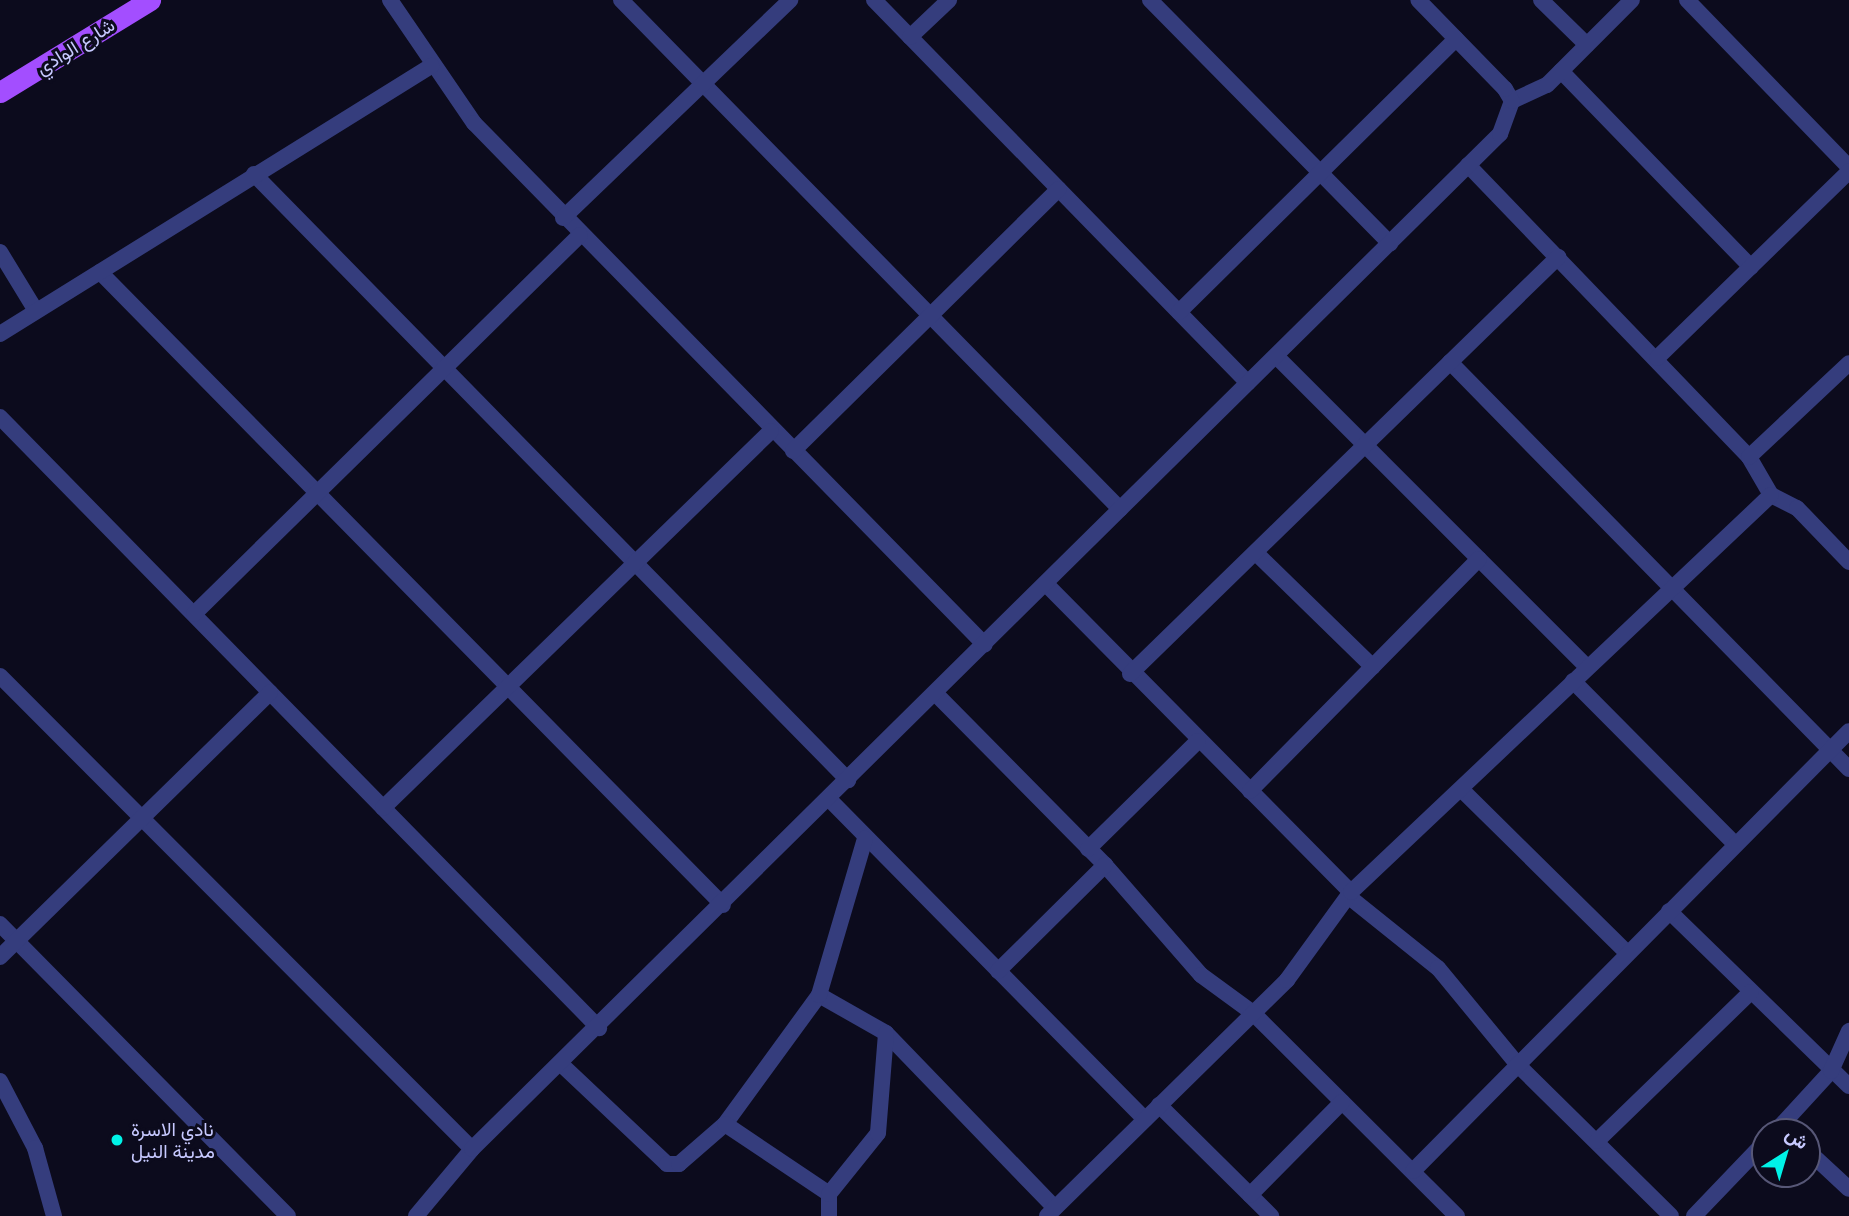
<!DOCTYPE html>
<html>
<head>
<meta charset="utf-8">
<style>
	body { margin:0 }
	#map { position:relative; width:1849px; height:1216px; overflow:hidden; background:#0c0b1d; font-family:Lato,Vazirmatn,sans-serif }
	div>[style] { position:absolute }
	.minor>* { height:16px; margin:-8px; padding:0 8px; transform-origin:8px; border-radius:8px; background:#353d7d }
	.major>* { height:21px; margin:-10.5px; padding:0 10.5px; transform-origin:10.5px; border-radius:10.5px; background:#a34eff }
	.dots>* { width:19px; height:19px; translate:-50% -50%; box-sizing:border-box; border:4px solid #0c0b1d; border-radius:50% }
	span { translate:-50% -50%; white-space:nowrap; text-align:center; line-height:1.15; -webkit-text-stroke:6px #0c0b1d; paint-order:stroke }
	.street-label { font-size:19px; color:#c7c9ff }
	.poi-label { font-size:19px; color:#c7c9ff }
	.left { translate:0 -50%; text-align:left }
	.north { position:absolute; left:1751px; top:1118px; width:70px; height:70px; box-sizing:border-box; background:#0c0b1d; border:2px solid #575777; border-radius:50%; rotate:37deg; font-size:19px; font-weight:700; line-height:28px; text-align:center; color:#c7c9ff }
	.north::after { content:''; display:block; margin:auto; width:24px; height:32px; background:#00f2e7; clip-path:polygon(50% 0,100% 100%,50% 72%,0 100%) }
</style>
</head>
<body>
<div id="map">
	<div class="minor">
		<i style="left:390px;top:0;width:149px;rotate:55.7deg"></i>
		<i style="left:474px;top:123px;width:730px;rotate:45.61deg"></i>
		<i style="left:621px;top:0;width:713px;rotate:45.57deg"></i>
		<i style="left:874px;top:0;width:535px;rotate:45.68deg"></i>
		<i style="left:1150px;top:0;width:342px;rotate:45.4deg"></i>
		<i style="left:1541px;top:0;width:64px;rotate:44.4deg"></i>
		<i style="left:1687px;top:0;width:233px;rotate:45.9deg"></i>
		<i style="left:910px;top:37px;width:54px;rotate:-43.5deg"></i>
		<i style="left:1561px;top:71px;width:273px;rotate:45.9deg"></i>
		<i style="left:1512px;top:101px;width:38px;rotate:-25deg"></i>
		<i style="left:1547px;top:85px;width:120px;rotate:-45deg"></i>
		<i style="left:1468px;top:165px;width:405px;rotate:46.1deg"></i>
		<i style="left:1749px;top:457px;width:44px;rotate:59.9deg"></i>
		<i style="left:1771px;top:495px;width:29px;rotate:27deg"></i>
		<i style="left:1797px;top:508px;width:75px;rotate:46.1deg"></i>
		<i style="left:254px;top:174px;width:849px;rotate:45.57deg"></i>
		<i style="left:563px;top:218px;width:315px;rotate:-43.8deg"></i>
		<i style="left:0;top:252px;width:69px;rotate:58.6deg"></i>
		<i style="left:100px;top:272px;width:888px;rotate:45.46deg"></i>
		<i style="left:1179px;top:312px;width:389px;rotate:-44.6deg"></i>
		<i style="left:0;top:334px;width:508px;rotate:-31.87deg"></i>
		<i style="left:1276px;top:356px;width:440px;rotate:45deg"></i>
		<i style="left:1657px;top:358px;width:268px;rotate:-44.2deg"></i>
		<i style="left:1450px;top:362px;width:570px;rotate:45.57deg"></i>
		<i style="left:0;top:417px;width:856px;rotate:45.57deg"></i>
		<i style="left:793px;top:451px;width:373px;rotate:-44.6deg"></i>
		<i style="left:1749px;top:457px;width:137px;rotate:-43.2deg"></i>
		<i style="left:1256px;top:553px;width:163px;rotate:44.3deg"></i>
		<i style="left:1046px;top:584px;width:433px;rotate:45.3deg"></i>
		<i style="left:194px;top:614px;width:541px;rotate:-44.48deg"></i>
		<i style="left:1130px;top:674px;width:598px;rotate:-44.25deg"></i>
		<i style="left:0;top:676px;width:668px;rotate:45.06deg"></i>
		<i style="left:1573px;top:681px;width:230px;rotate:45.2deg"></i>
		<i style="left:935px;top:693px;width:242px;rotate:45.3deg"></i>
		<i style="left:1105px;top:865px;width:146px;rotate:48.9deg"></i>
		<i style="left:1201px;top:975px;width:64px;rotate:36.2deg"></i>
		<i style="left:1253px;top:1013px;width:288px;rotate:44.9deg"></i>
		<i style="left:1250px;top:791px;width:326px;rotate:-45.4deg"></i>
		<i style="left:1463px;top:791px;width:231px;rotate:44.6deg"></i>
		<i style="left:829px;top:799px;width:450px;rotate:45.4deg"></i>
		<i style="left:383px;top:808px;width:541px;rotate:-44.18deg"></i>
		<i style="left:1088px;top:849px;width:154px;rotate:-44.5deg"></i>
		<i style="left:1348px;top:896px;width:115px;rotate:38.7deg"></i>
		<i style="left:1438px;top:968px;width:124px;rotate:50.5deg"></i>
		<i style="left:1517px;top:1064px;width:216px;rotate:44.6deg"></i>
		<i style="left:1669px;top:911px;width:251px;rotate:44.2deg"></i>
		<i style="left:0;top:924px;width:410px;rotate:45.4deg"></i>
		<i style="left:0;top:957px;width:378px;rotate:-44.4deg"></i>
		<i style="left:998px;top:971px;width:151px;rotate:-44.7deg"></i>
		<i style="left:819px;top:995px;width:77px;rotate:29.6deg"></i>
		<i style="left:886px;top:1033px;width:243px;rotate:46deg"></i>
		<i style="left:562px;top:1065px;width:144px;rotate:43.3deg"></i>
		<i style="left:667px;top:1164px;width:12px"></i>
		<i style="left:679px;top:1164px;width:61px;rotate:-41deg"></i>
		<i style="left:725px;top:1124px;width:160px;rotate:-53.9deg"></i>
		<i style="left:819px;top:995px;width:163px;rotate:-73.6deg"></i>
		<i style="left:0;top:1081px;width:76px;rotate:62.4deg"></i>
		<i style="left:35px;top:1148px;width:71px;rotate:74.4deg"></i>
		<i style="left:1159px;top:1105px;width:158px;rotate:44.7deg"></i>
		<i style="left:725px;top:1124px;width:125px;rotate:33.9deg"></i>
		<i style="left:1775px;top:1132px;width:83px;rotate:-47.4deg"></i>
		<i style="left:1831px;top:1071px;width:44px;rotate:-65.8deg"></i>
		<i style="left:1597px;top:1141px;width:214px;rotate:-44.1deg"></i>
		<i style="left:1807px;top:1150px;width:57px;rotate:42.9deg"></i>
		<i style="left:1413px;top:1171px;width:619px;rotate:-45.26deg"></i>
		<i style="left:1250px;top:1195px;width:131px;rotate:-45.3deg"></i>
		<i style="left:416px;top:1216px;width:87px;rotate:-50.1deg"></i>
		<i style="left:472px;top:1149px;width:1445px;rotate:-44.64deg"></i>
		<i style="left:1500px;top:134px;width:35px;rotate:-70deg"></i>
		<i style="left:1512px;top:101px;width:14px;rotate:-120deg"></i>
		<i style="left:1505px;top:89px;width:124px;rotate:-134.3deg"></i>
		<i style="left:829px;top:1216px;width:22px;rotate:-90deg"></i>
		<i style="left:829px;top:1194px;width:78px;rotate:-51.2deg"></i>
		<i style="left:878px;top:1133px;width:100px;rotate:-85.4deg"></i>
		<i style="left:1047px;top:1216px;width:337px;rotate:-44.5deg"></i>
		<i style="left:1287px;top:980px;width:109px;rotate:-54deg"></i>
		<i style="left:1351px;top:892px;width:578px;rotate:-43.39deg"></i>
		<i style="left:1694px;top:1216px;width:103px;rotate:-46.2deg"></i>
	</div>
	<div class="major">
		<i style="left:0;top:92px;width:176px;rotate:-31.5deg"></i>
	</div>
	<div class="dots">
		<i style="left:117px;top:1140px;background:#00f2e7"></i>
	</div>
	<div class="street-label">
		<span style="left:75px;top:46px;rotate:-32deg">شارع الوادي</span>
	</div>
	<div class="poi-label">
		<span class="left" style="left:131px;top:1140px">نادي الاسرة<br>مدينة النيل</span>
	</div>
	<div class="north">ش</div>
</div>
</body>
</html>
